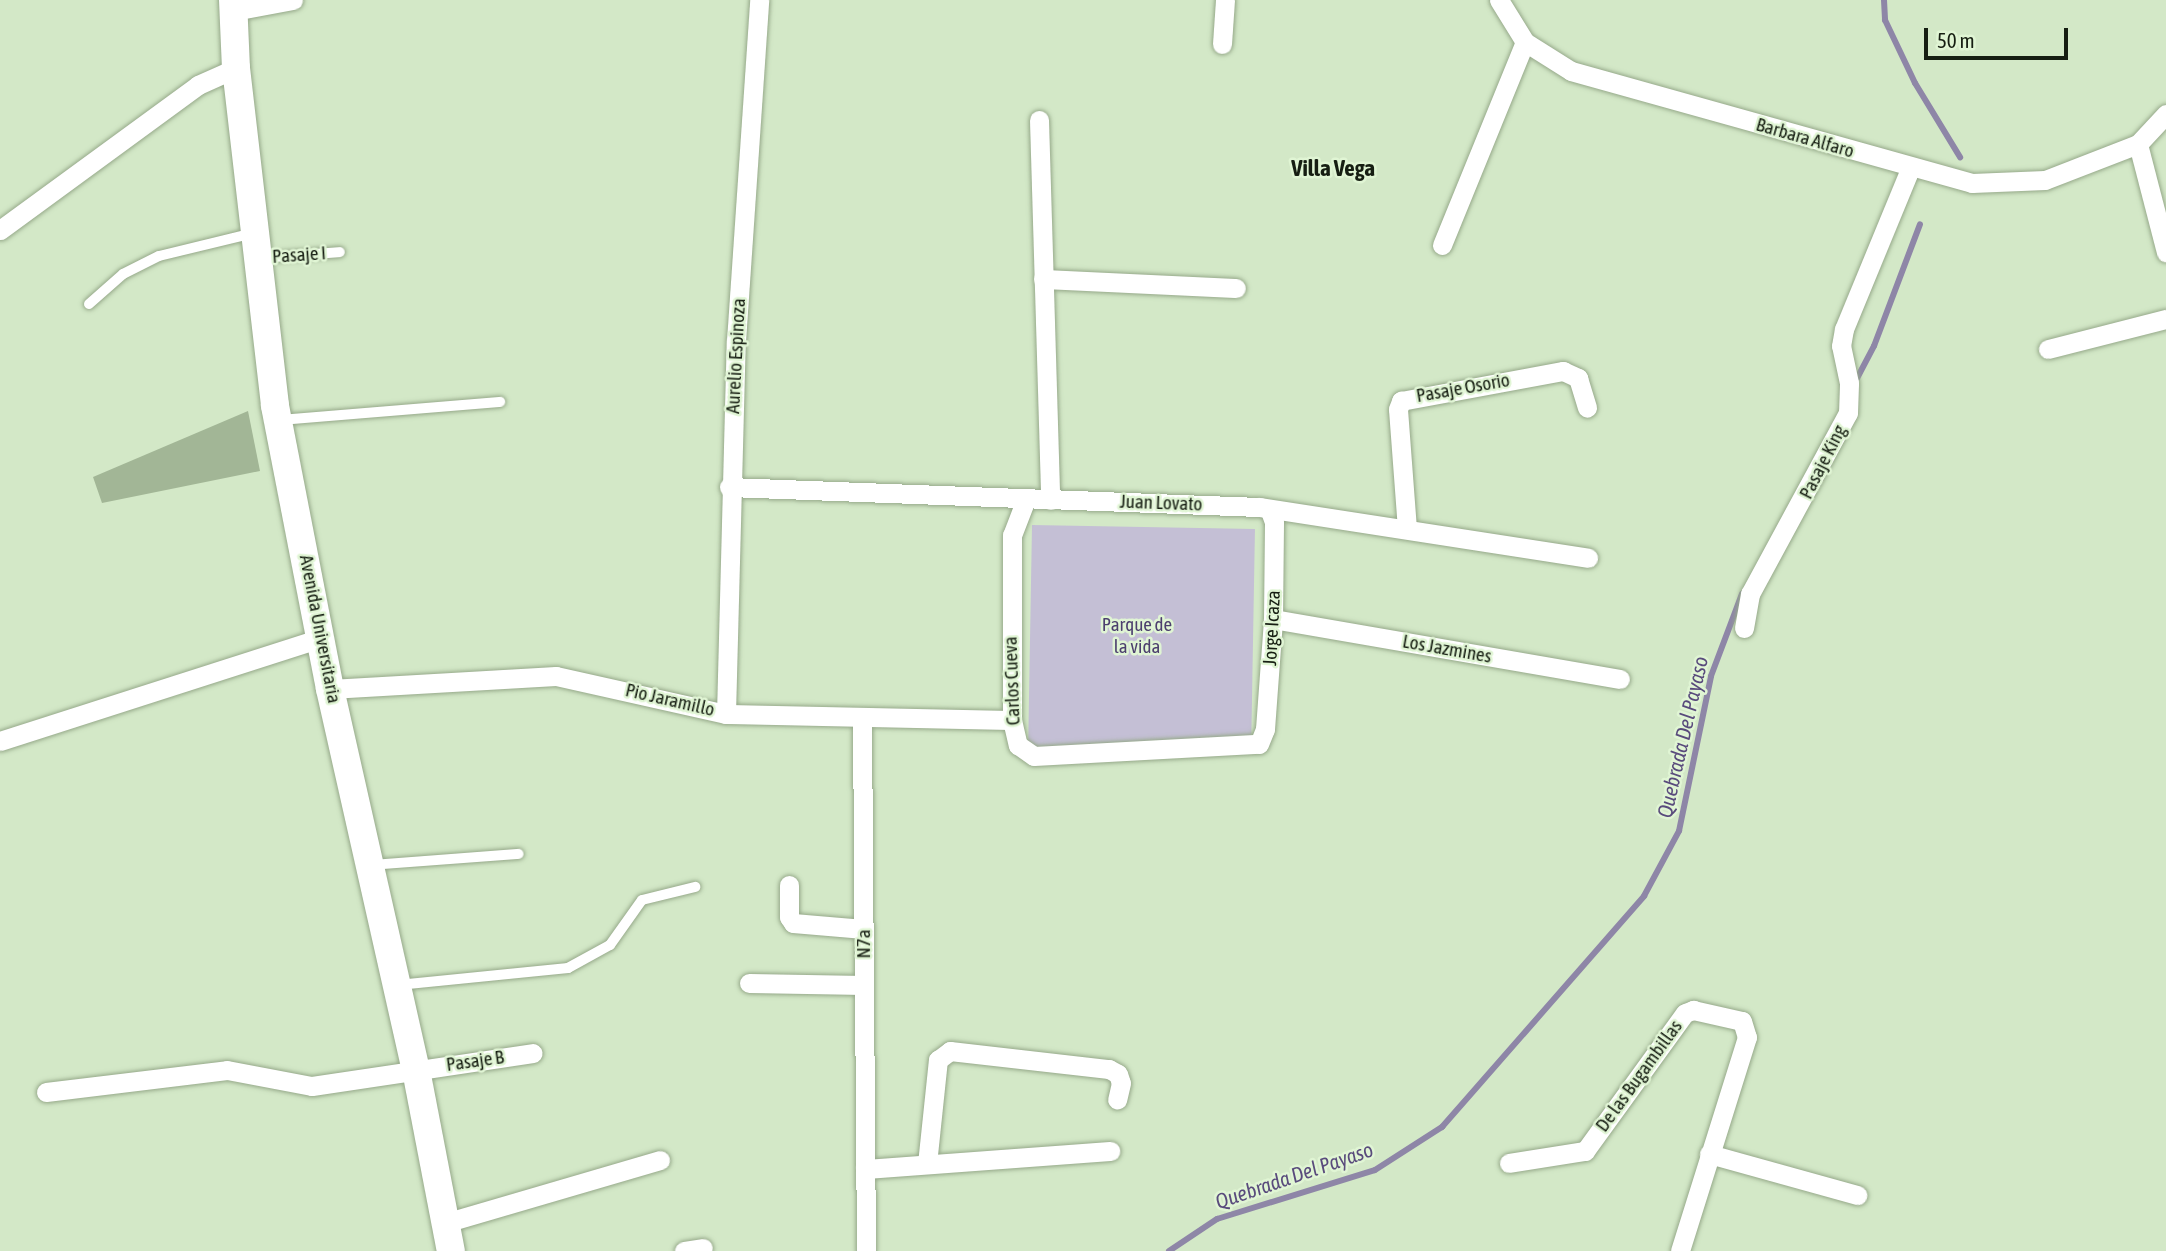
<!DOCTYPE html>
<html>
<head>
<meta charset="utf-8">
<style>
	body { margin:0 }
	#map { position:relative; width:2166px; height:1251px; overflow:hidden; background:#d3e8c7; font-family:"Asap Condensed",sans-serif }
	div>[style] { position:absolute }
	.green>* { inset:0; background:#c4bfd5; transform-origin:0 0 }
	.stream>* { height:6px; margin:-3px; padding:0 3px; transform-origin:3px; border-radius:3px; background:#8e86a7 }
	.building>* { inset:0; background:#a2b696 }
	.roads { filter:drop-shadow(0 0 2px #96a98a) drop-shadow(0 0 2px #96a98a) }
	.lane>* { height:10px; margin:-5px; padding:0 5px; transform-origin:5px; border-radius:5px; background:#fff }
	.street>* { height:19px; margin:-9.5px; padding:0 9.5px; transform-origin:9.5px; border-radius:9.5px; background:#fff }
	.secondary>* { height:28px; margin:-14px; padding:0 14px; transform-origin:14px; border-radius:14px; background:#fff }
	span { translate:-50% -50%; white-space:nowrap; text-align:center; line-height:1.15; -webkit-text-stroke:5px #e0f5d4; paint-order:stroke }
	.street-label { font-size:19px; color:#161e12 }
	.park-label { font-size:19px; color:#4c3f6e }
	.water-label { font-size:21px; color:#594b7c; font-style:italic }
	.quarter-label { font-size:23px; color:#161e12; font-weight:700 }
	.scale { position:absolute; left:1924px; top:28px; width:144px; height:32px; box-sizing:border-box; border:4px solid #161e12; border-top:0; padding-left:9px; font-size:21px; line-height:24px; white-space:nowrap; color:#161e12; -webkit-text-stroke:5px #e0f5d4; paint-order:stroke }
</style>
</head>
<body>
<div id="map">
	<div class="green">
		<i style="left:1032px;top:525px;width:223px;height:222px;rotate:1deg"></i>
	</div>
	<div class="stream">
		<i style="left:1884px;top:0;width:20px;rotate:87deg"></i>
		<i style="left:1885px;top:20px;width:70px;rotate:64.5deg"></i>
		<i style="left:1915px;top:83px;width:87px;rotate:58.7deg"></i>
		<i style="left:1854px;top:384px;width:43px;rotate:-62.2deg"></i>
		<i style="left:1874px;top:346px;width:130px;rotate:-69.3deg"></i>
		<i style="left:1169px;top:1251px;width:58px;rotate:-33.7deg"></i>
		<i style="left:1217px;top:1219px;width:165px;rotate:-17.2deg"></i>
		<i style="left:1375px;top:1170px;width:80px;rotate:-32.7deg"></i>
		<i style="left:1442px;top:1127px;width:307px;rotate:-48.8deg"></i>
		<i style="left:1644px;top:896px;width:74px;rotate:-61.7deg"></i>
		<i style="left:1679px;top:831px;width:158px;rotate:-78.3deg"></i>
		<i style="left:1711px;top:676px;width:88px;rotate:-69.3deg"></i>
	</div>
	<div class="building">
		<i style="clip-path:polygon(248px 411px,260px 471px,102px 503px,93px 477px)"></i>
	</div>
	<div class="roads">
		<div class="lane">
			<i style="left:261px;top:258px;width:79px;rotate:-4.3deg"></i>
			<i style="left:89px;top:304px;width:45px;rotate:-41.4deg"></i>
			<i style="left:123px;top:274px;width:40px;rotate:-26.6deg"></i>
			<i style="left:159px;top:256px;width:98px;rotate:-13.6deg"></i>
			<i style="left:279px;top:420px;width:222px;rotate:-4.7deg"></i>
			<i style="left:371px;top:865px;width:148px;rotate:-4.3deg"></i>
			<i style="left:398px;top:985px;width:171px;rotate:-5.7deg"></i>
			<i style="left:568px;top:968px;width:48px;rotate:-28.7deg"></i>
			<i style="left:610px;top:945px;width:55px;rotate:-54.6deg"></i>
			<i style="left:642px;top:900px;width:55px;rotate:-13.8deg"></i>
		</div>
		<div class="street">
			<i style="left:1499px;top:0;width:49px;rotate:58.2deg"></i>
			<i style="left:1525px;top:42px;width:54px;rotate:32.2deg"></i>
			<i style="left:1571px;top:71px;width:416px;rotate:15.6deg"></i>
			<i style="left:1972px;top:183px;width:73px;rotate:-2.4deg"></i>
			<i style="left:2045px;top:180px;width:100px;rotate:-21.2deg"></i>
			<i style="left:234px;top:11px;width:60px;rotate:-10.6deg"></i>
			<i style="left:1222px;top:44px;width:44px;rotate:-86.1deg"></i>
			<i style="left:2166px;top:114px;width:41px;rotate:133deg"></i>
			<i style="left:2138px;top:144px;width:112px;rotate:75.5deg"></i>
			<i style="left:1039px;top:120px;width:380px;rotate:88.3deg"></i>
			<i style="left:0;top:230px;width:245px;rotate:-36.2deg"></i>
			<i style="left:198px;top:85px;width:42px;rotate:-24.1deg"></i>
			<i style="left:1442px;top:245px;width:219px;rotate:-67.8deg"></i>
			<i style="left:1043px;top:279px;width:193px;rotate:2.7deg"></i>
			<i style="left:2048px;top:349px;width:122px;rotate:-14.3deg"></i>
			<i style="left:729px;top:487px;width:531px;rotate:2.16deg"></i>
			<i style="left:1260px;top:507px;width:332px;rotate:8.8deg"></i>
			<i style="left:1026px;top:499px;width:39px;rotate:111deg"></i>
			<i style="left:1012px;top:535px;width:185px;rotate:90deg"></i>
			<i style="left:1012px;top:720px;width:26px;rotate:77deg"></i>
			<i style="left:1018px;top:745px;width:19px;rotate:35deg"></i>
			<i style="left:1034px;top:756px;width:225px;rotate:-3.1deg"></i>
			<i style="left:1259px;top:744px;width:16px;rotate:-68deg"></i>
			<i style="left:1265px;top:729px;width:110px;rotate:-85.8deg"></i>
			<i style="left:1273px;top:619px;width:97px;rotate:-89.4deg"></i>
			<i style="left:1274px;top:522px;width:12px;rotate:-110deg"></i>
			<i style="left:1407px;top:529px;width:120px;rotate:-94.3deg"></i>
			<i style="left:1398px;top:409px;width:9px;rotate:-69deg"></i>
			<i style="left:1401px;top:401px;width:165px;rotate:-10.5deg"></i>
			<i style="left:1563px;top:371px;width:17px;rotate:25deg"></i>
			<i style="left:1578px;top:378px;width:31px;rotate:73deg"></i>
			<i style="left:1273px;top:619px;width:352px;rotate:9.8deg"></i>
			<i style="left:1744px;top:628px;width:35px;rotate:-80deg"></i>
			<i style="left:1750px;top:594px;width:206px;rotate:-61.6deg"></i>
			<i style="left:1848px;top:413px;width:30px;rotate:-88deg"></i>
			<i style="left:1849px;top:383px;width:38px;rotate:-102deg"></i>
			<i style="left:1841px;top:346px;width:17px;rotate:-80deg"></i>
			<i style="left:1844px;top:329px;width:173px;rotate:-67.6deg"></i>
			<i style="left:330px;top:689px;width:226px;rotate:-3.3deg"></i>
			<i style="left:556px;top:676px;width:174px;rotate:12.6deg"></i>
			<i style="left:726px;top:714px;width:286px;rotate:1.2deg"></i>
			<i style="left:726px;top:714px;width:373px;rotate:-88.5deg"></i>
			<i style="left:736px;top:341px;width:342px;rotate:-86.1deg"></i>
			<i style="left:862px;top:720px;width:531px;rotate:89.57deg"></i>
			<i style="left:0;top:741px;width:339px;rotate:-17.8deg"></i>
			<i style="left:789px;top:885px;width:32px;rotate:90deg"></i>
			<i style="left:789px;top:917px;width:7px;rotate:56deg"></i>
			<i style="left:793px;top:923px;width:71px;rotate:4.8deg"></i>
			<i style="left:749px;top:983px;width:115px;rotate:1deg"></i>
			<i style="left:46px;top:1092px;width:182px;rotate:-6.9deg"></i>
			<i style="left:227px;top:1070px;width:86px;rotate:10.7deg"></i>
			<i style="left:312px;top:1086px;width:223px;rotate:-8.5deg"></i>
			<i style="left:1709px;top:1154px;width:154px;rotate:15.5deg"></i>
			<i style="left:1509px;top:1163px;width:77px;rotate:-9deg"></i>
			<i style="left:1585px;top:1151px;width:170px;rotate:-54.1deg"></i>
			<i style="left:1685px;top:1013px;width:9px;rotate:-21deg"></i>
			<i style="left:1693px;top:1010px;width:50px;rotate:12.7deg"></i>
			<i style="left:1742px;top:1021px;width:17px;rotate:73deg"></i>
			<i style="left:1747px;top:1037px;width:224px;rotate:107.4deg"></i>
			<i style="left:927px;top:1164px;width:105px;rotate:-84deg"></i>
			<i style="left:938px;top:1060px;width:15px;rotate:-37deg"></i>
			<i style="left:950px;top:1051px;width:160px;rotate:6.5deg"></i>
			<i style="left:1109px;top:1069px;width:10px;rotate:29deg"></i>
			<i style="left:1118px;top:1074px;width:9px;rotate:72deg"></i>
			<i style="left:1121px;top:1083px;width:17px;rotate:103deg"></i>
			<i style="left:865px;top:1169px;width:246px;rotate:-4.2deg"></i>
			<i style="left:445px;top:1223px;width:224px;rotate:-16.3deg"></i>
			<i style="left:684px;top:1251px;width:19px;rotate:-9deg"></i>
		</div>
		<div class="secondary">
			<i style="left:233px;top:0;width:68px;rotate:87.5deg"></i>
			<i style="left:236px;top:68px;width:340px;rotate:83.4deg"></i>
			<i style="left:275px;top:406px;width:288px;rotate:79deg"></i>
			<i style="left:330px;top:689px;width:391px;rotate:77.3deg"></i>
			<i style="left:416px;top:1070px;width:184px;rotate:79.1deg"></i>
		</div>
	</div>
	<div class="street-label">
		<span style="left:1805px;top:138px;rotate:16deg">Barbara Alfaro</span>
		<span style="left:299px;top:255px;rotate:-4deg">Pasaje I</span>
		<span style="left:736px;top:356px;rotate:-87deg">Aurelio Espinoza</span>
		<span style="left:1463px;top:388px;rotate:-10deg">Pasaje Osorio</span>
		<span style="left:1823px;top:462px;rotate:-63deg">Pasaje King</span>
		<span style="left:1161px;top:503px;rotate:2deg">Juan Lovato</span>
		<span style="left:1272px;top:628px;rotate:-87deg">Jorge Icaza</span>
		<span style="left:320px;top:629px;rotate:79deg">Avenida Universitaria</span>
		<span style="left:1447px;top:649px;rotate:10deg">Los Jazmines</span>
		<span style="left:1012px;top:681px;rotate:-92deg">Carlos Cueva</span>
		<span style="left:670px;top:700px;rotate:13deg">Pio Jaramillo</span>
		<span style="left:864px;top:944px;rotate:-90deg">N7a</span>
		<span style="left:475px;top:1061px;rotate:-8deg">Pasaje B</span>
		<span style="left:1639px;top:1076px;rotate:-54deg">De las Bugambillas</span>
	</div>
	<div class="park-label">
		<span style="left:1137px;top:636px">Parque de<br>la vida</span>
	</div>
	<div class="water-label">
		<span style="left:1682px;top:737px;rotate:-77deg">Quebrada Del Payaso</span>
		<span style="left:1294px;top:1175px;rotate:-19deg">Quebrada Del Payaso</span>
	</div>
	<div class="quarter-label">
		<span style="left:1333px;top:168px">Villa Vega</span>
	</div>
	<div class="scale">50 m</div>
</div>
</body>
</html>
